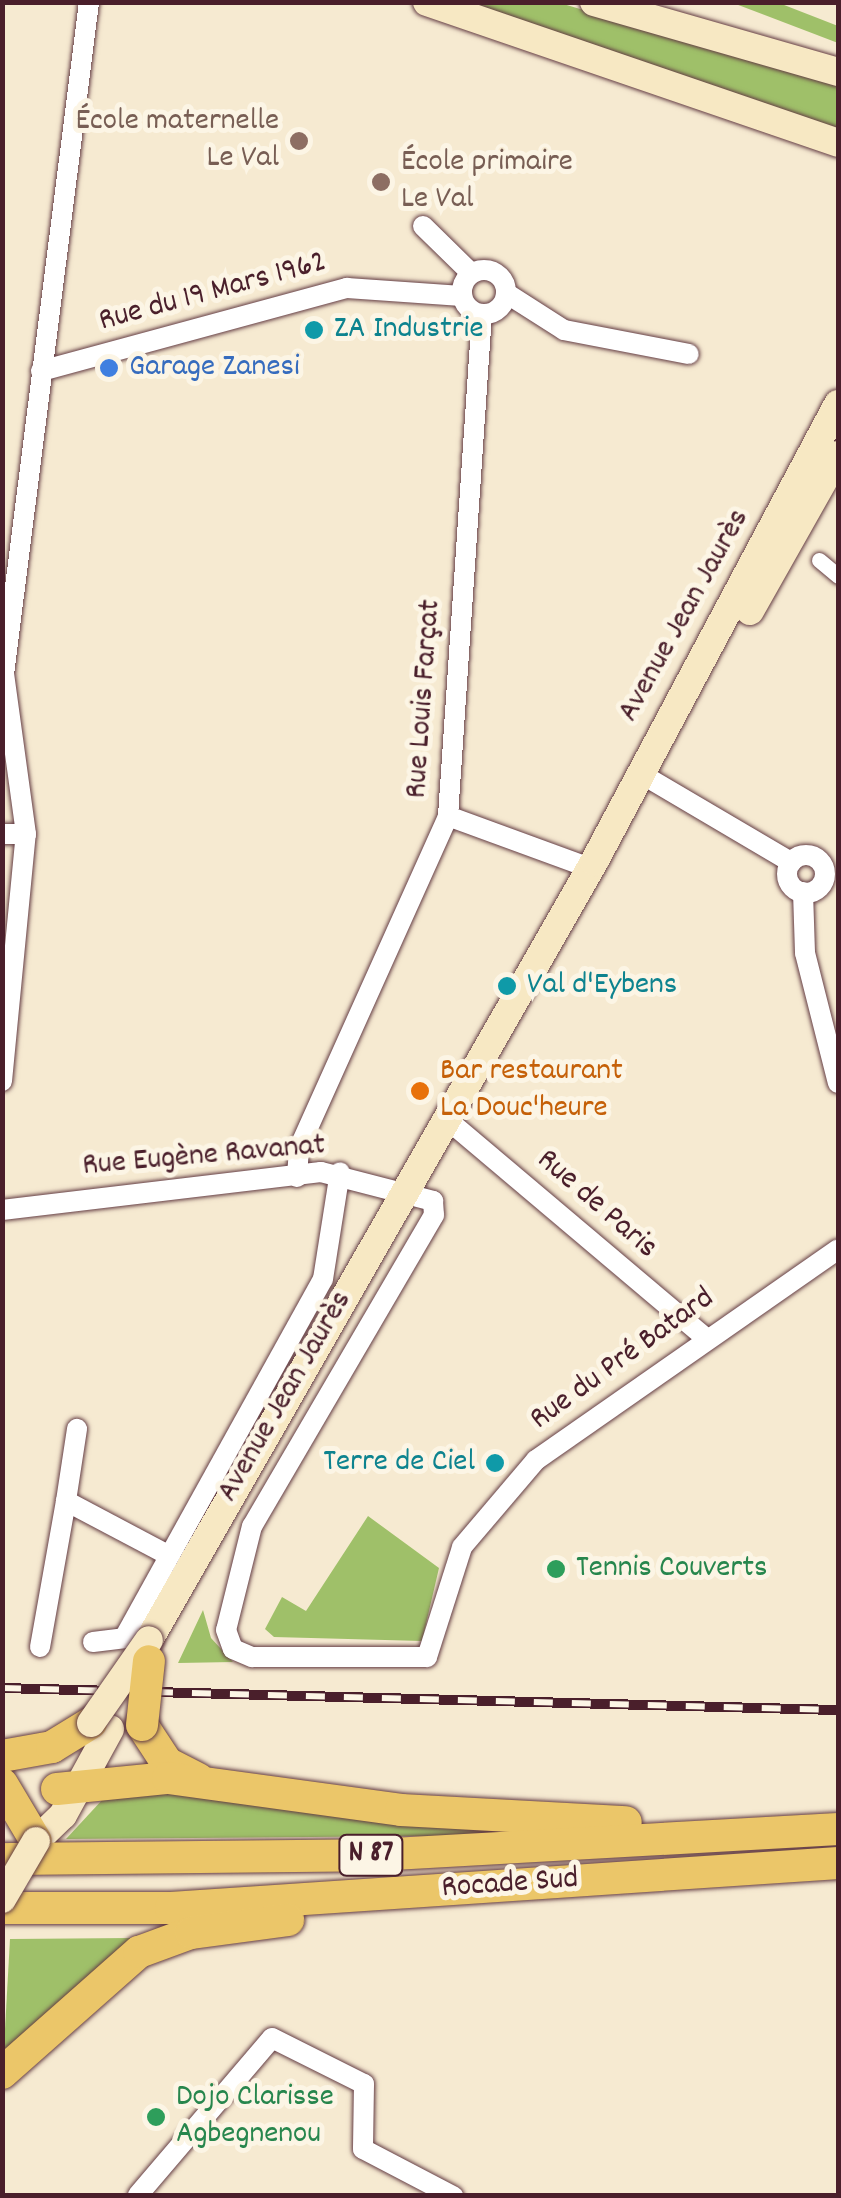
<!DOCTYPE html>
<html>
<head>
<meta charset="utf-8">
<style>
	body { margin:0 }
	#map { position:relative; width:841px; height:2198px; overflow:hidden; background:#f6ead1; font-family:Dekko,sans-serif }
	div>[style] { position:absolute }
	.green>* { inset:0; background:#9fc069 }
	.roads { filter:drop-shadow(0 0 2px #643d44) drop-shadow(0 0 2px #643d44) }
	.pedestrian>* { height:15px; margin:-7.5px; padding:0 7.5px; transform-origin:7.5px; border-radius:7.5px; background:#fff }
	.minor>* { height:20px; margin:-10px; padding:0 10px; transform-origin:10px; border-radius:10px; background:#fff }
	.minor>.ring { margin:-10px; padding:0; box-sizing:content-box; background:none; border:20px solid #fff; border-radius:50% }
	.secondary>* { height:28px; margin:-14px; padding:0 14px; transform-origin:14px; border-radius:14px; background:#f7e8c3 }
	.trunk>* { height:32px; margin:-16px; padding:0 16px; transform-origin:16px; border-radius:16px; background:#ebc669 }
	.rail>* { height:10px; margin-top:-5px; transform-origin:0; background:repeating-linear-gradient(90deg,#fcf5e5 0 19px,#4a1f2b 0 38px); box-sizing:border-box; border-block:2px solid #4a1f2b }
	.bridges { filter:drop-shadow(0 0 2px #643d44) drop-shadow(0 0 2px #643d44) }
	.secondary-bridge>* { height:28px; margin:-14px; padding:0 14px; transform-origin:14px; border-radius:14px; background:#f7e8c3 }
	.trunk-bridge>* { height:32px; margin:-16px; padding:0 16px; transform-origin:16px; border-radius:16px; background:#ebc669 }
	.dots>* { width:28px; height:28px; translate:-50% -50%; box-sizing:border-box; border:5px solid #fcf5e5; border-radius:50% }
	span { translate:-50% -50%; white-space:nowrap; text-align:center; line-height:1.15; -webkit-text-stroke:10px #fcf5e5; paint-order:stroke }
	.shield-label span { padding:2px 8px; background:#fcf5e5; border:2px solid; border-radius:8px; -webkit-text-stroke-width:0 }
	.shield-label { font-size:30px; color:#4a1f2b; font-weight:700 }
	.education-label { font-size:32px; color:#785e54 }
	.right { translate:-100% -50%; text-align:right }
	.left { translate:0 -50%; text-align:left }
	.street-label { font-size:32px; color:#4a1f2b }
	.culture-label { font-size:32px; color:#0d838f }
	.shop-label { font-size:32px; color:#366cbe }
	.food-label { font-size:32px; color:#c56008 }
	.leisure-label { font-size:32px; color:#27864d }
	.frame { position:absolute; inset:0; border:5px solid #4a1f2b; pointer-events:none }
</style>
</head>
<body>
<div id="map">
	<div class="green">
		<i style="clip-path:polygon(471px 3px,560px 3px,838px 86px,838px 132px)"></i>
		<i style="clip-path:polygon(733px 3px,779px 3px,838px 26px,838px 43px)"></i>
		<i style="clip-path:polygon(368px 1516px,439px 1568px,422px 1641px,274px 1637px,265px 1629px,282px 1597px,306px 1611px)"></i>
		<i style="clip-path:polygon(203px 1610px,211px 1638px,233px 1662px,178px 1663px)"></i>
		<i style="clip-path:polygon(150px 1790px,545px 1835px,66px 1839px,103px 1799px)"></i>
		<i style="clip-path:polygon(131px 1938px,3px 2065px,10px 1939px)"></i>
	</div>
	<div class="roads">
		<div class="pedestrian">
			<i style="left:819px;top:560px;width:25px;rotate:40deg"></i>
		</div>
		<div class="minor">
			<i style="left:423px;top:226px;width:67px;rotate:44.4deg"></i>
			<i class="ring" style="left:462px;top:270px;width:24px;height:24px"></i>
			<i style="left:506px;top:293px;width:69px;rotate:32.5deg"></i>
			<i style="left:564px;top:330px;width:127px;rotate:10.9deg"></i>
			<i style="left:41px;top:371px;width:317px;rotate:-15.2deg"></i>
			<i style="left:347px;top:288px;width:115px;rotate:4deg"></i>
			<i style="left:638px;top:772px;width:178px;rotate:30.5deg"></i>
			<i style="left:448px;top:816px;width:151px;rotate:20.1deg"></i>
			<i style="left:2px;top:834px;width:24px"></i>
			<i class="ring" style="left:787px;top:855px;width:18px;height:18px"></i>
			<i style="left:803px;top:892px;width:61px;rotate:88.1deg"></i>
			<i style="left:805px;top:953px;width:134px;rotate:75.8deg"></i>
			<i style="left:2px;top:1081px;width:248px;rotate:-84.5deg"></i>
			<i style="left:26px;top:834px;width:162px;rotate:-97.8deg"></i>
			<i style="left:4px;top:674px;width:677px;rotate:-82.79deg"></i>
			<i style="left:449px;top:1121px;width:333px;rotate:40.2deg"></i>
			<i style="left:297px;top:1177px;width:29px;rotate:-86deg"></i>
			<i style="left:299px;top:1148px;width:364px;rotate:-65.8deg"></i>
			<i style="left:448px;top:816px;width:503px;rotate:-86.13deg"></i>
			<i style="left:2px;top:1210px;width:321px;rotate:-6.8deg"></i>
			<i style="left:321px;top:1172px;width:116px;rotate:14.5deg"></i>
			<i style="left:433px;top:1201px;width:14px;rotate:86deg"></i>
			<i style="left:434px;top:1215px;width:360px;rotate:120.3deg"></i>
			<i style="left:252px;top:1526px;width:107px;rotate:104deg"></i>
			<i style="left:226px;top:1630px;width:20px;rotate:70deg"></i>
			<i style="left:233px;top:1649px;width:21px;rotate:23deg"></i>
			<i style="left:252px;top:1657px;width:175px"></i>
			<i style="left:427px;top:1657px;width:115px;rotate:-72.3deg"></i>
			<i style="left:462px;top:1547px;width:114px;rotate:-49.6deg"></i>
			<i style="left:536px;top:1460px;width:368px;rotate:-34.9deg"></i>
			<i style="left:66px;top:1501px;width:73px;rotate:-81.3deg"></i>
			<i style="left:93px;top:1642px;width:31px;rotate:-7deg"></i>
			<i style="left:124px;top:1638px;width:410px;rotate:-61deg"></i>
			<i style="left:323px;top:1279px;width:108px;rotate:-81deg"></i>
			<i style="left:40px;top:1647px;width:148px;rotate:-79.9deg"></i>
			<i style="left:66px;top:1501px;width:115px;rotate:27.9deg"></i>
			<i style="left:138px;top:2195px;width:206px;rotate:-49.5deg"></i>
			<i style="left:272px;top:2038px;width:103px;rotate:26.6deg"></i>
			<i style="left:364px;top:2084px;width:65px;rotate:90.9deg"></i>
			<i style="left:363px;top:2149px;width:102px;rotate:27.6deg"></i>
		</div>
		<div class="secondary">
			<i style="left:427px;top:2px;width:435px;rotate:18.9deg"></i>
			<i style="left:594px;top:2px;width:254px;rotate:16deg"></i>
			<i style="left:750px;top:611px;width:179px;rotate:-60.6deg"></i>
			<i style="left:149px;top:1640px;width:896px;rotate:-60.23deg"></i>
			<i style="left:594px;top:862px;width:519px;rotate:-61.95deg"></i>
			<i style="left:36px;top:1841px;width:37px;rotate:-44deg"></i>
			<i style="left:63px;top:1815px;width:98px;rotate:-61.3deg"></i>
		</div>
		<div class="trunk">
			<i style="left:142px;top:1725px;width:45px;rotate:56.7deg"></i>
			<i style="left:167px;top:1763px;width:35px;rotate:27deg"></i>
			<i style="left:2px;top:1756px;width:51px;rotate:-10.2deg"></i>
			<i style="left:52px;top:1747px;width:46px;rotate:-31.6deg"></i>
			<i style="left:2px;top:1784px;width:66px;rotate:59.2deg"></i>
			<i style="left:57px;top:1789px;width:112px;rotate:-5.7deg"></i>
			<i style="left:168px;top:1778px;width:235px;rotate:7.8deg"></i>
			<i style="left:401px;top:1810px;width:225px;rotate:3.1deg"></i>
			<i style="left:2px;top:1859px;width:373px;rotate:-0.6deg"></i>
			<i style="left:375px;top:1855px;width:464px;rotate:-3.2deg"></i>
			<i style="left:2px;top:1908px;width:169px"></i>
			<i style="left:171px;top:1908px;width:669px;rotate:-3.86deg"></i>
			<i style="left:2px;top:2073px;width:183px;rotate:-41.5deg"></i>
			<i style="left:139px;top:1952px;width:55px;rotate:-20.1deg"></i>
			<i style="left:191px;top:1933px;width:98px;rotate:-7.6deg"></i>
		</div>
	</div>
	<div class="rail">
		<i style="left:2px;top:1688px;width:836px;rotate:1.51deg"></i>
	</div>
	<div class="bridges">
		<div class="secondary-bridge">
			<i style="left:91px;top:1723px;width:101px;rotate:-55.1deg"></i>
			<i style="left:2px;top:1899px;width:67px;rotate:-59.6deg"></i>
		</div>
		<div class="trunk-bridge">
			<i style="left:142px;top:1725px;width:64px;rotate:-83.8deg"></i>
		</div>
	</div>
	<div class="dots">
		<i style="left:299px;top:141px;background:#8d6e63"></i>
		<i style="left:381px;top:182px;background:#8d6e63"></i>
		<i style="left:314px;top:330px;background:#0f9aa8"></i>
		<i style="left:109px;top:368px;background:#3f7fe0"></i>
		<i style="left:507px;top:986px;background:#0f9aa8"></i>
		<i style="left:420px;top:1091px;background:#e8710a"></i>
		<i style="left:495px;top:1463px;background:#0f9aa8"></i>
		<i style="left:556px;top:1569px;background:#2e9e5b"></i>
		<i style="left:156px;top:2117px;background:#2e9e5b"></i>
	</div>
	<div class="shield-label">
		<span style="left:371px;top:1855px">N 87</span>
	</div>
	<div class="education-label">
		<span class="right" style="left:279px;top:141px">École maternelle<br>Le Val</span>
		<span class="left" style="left:401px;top:182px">École primaire<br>Le Val</span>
	</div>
	<div class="street-label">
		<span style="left:213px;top:293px;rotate:-15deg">Rue du 19 Mars 1962</span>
		<span style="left:685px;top:616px;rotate:-61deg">Avenue Jean Jaurès</span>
		<span style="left:425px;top:699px;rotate:-86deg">Rue Louis Farçat</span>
		<span style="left:204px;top:1157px;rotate:-5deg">Rue Eugène Ravanat</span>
		<span style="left:596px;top:1205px;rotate:41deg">Rue de Paris</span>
		<span style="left:623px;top:1360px;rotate:-36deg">Rue du Pré Batard</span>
		<span style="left:286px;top:1397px;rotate:-60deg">Avenue Jean Jaurès</span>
		<span style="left:510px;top:1885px;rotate:-4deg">Rocade Sud</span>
	</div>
	<div class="culture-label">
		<span class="left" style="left:334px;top:330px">ZA Industrie</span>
		<span class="left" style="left:527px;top:986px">Val d'Eybens</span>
		<span class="right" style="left:475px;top:1463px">Terre de Ciel</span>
	</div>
	<div class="shop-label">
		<span class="left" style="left:129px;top:368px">Garage Zanesi</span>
	</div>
	<div class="food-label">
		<span class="left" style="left:440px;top:1091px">Bar restaurant<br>La Douc'heure</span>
	</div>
	<div class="leisure-label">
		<span class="left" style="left:576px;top:1569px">Tennis Couverts</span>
		<span class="left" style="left:176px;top:2117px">Dojo Clarisse<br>Agbegnenou</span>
	</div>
	<div class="frame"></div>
</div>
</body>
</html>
